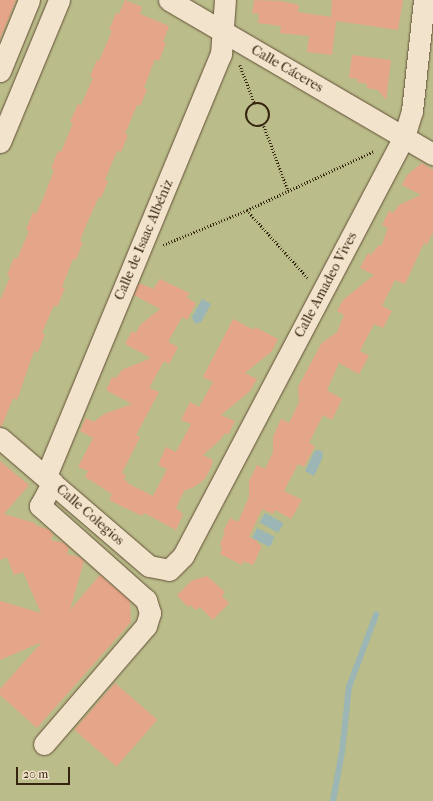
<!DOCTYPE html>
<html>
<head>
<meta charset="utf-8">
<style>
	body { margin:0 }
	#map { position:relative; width:433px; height:801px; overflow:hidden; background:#ebd4b0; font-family:"IM FELL French Canon",serif }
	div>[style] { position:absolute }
	.green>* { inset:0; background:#babc8a; transform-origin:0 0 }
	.water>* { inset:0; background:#9bb6b4; transform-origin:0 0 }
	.stream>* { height:5.5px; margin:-2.75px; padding:0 2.75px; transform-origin:2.75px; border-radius:2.75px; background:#9bb6b4 }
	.building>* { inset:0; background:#e5a589; transform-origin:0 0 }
	.path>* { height:2.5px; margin-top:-1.25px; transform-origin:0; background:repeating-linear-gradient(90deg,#37240f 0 1px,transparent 0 3px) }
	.path>.ring { margin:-1.25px; padding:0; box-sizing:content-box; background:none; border:2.5px solid #37240f; border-radius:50% }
	.roads { filter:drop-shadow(0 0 1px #645037) drop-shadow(0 0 1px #645037) }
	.minor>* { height:21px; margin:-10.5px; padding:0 10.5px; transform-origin:10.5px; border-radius:10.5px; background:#f2e3cc }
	span { translate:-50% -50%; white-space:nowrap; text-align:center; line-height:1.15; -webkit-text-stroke:3px #f2e3cc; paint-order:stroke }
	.street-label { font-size:14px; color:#37240f }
	.scale { position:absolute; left:16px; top:767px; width:54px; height:18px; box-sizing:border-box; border:2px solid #37240f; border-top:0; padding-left:5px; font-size:12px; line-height:14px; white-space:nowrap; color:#37240f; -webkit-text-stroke:3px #f2e3cc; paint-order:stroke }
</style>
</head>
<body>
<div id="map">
	<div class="green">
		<i style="left:0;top:0;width:433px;height:801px"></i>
	</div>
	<div class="water">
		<i style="clip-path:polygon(202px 299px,211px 304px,201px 322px,195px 324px,192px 317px)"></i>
		<i style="clip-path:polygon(317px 450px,322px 451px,323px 457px,314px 476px,305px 471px,314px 452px)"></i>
		<i style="left:265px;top:513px;width:21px;height:11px;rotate:29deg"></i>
		<i style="left:257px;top:528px;width:20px;height:11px;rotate:27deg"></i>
	</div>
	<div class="stream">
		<i style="left:333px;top:801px;width:50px;rotate:-79.6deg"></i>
		<i style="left:342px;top:752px;width:65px;rotate:-83.9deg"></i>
		<i style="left:349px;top:687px;width:77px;rotate:-69.4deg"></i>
	</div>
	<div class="building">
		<i style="clip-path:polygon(0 0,16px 0,0 39px)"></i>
		<i style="clip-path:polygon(125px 0,142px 7px,140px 14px,169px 26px,163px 42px,166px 43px,159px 61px,155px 59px,144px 88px,147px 89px,144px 97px,140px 106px,137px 105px,125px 134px,128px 135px,121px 152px,117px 151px,105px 180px,108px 181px,101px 198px,99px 197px,86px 225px,80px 241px,83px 242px,76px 260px,73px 259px,62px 287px,65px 288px,57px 307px,54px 305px,42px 333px,45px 334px,38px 352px,34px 351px,17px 400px,13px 398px,2px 426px,0 426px,0 300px,10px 277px,7px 275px,14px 258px,17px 259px,29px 231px,26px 230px,33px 212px,36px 214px,43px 199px,54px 170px,51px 168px,58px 151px,61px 152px,73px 123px,70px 122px,78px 104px,81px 105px,93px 78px,90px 76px,97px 60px,99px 61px,112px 31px,109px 30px,116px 13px,119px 14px)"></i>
		<i style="clip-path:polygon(254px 0,281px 1px,299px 5px,298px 12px,331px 17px,332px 0,403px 0,398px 30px,336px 21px,332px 55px,307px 52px,309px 36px,280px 33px,281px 26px,258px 23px,259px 14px,252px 13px)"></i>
		<i style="clip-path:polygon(352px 55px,391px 60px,386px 100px,378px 90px,367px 88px,367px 84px,357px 82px,358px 79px,349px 78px)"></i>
		<i style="clip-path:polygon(422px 163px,433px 170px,433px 232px,427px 245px,424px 243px,405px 284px,395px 280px,382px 306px,392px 311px,383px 328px,374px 324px,360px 351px,369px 356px,359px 374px,339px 363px,327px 390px,342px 399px,332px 420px,323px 415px,309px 443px,315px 446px,304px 467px,298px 464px,285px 489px,284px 491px,302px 500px,291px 519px,275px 510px,273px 514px,262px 509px,249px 537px,258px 541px,257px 543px,262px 546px,253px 565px,243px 561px,242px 565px,220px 554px,222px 549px,220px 544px,225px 533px,223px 532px,230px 518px,238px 522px,249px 497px,249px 481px,257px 465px,265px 469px,273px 452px,273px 437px,281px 419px,289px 423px,299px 402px,298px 387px,321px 344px,337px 332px,344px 315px,337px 311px,343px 300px,374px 275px,360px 268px,368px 253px,371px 255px,377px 247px,382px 244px,388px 228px,382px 225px,389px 211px,393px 213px,399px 205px,421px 195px,402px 185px,407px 175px)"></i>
		<i style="clip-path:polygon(160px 279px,189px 293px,187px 298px,196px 303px,187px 320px,182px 317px,168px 342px,178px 347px,169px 364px,164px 361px,149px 388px,159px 392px,136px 435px,140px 437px,122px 473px,126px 475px,124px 479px,128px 482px,127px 483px,153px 496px,167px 469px,158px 465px,166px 447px,176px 452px,191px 424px,181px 420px,190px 402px,199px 407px,213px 382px,203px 377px,233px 319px,254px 330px,255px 327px,278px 339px,272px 351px,245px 373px,257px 379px,250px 391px,221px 415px,235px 421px,228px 435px,225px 433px,219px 441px,203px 455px,213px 460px,211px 467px,205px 479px,194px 487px,184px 491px,176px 508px,183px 514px,176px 530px,144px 513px,142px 516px,109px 500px,112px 494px,85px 477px,88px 471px,78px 467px,93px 438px,80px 431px,86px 418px,94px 422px,104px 414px,132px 404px,106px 390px,112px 377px,116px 378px,122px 370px,151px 358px,125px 344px,132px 331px,136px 333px,140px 325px,160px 309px,134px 295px,139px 283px,153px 289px)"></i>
		<i style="clip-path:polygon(0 461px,29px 485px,4px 514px,35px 523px,35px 525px,48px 529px,53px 534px,51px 540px,64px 543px,69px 548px,67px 554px,79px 557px,84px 561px,70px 610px,100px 575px,130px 601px,131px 622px,37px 728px,0 695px,0 689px,42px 642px,0 660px,0 601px,41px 613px,23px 572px,14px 575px,7px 557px,0 560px)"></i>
		<i style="clip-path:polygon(207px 576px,225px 592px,222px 596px,229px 603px,213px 620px,200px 607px,196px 610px,190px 605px,188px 607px,177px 595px,191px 581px)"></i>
		<i style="left:115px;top:683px;width:56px;height:62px;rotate:41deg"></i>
	</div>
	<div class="path">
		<i style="left:240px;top:65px;width:42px;rotate:69deg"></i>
		<i class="ring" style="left:246px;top:103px;width:21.5px;height:21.5px"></i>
		<i style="left:264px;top:126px;width:68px;rotate:69.4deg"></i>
		<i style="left:247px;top:210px;width:91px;rotate:48.1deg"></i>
		<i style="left:163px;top:245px;width:91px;rotate:-22.6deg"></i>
		<i style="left:247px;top:210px;width:140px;rotate:-24.9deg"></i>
	</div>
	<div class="roads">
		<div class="minor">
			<i style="left:169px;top:0;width:306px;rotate:30.3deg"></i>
			<i style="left:0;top:71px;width:77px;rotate:-67.8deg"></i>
			<i style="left:0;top:142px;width:154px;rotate:-67.4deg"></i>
			<i style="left:0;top:438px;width:196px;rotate:40.7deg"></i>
			<i style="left:149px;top:566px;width:20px;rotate:11deg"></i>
			<i style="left:169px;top:570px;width:20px;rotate:-45deg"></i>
			<i style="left:183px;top:556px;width:474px;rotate:-62.2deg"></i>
			<i style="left:404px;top:137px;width:27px;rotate:-73deg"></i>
			<i style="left:412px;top:111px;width:112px;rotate:-83.8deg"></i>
			<i style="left:46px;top:476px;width:457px;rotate:-67.5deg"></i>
			<i style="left:221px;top:54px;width:54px;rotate:-85.8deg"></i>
			<i style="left:44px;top:744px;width:156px;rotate:-49.2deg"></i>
			<i style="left:146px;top:626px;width:14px;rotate:-73deg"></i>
			<i style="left:150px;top:613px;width:14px;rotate:-107deg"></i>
			<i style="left:146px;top:600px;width:142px;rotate:-138.4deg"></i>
			<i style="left:40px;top:506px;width:27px;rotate:-62deg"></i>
		</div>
	</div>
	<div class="street-label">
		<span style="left:287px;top:69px;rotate:30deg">Calle Cáceres</span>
		<span style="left:144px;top:240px;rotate:-67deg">Calle de Isaac Albéniz</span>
		<span style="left:326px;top:285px;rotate:-62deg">Calle Amadeo Vives</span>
		<span style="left:90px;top:515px;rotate:41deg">Calle Colegios</span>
	</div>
	<div class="scale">20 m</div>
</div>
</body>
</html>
